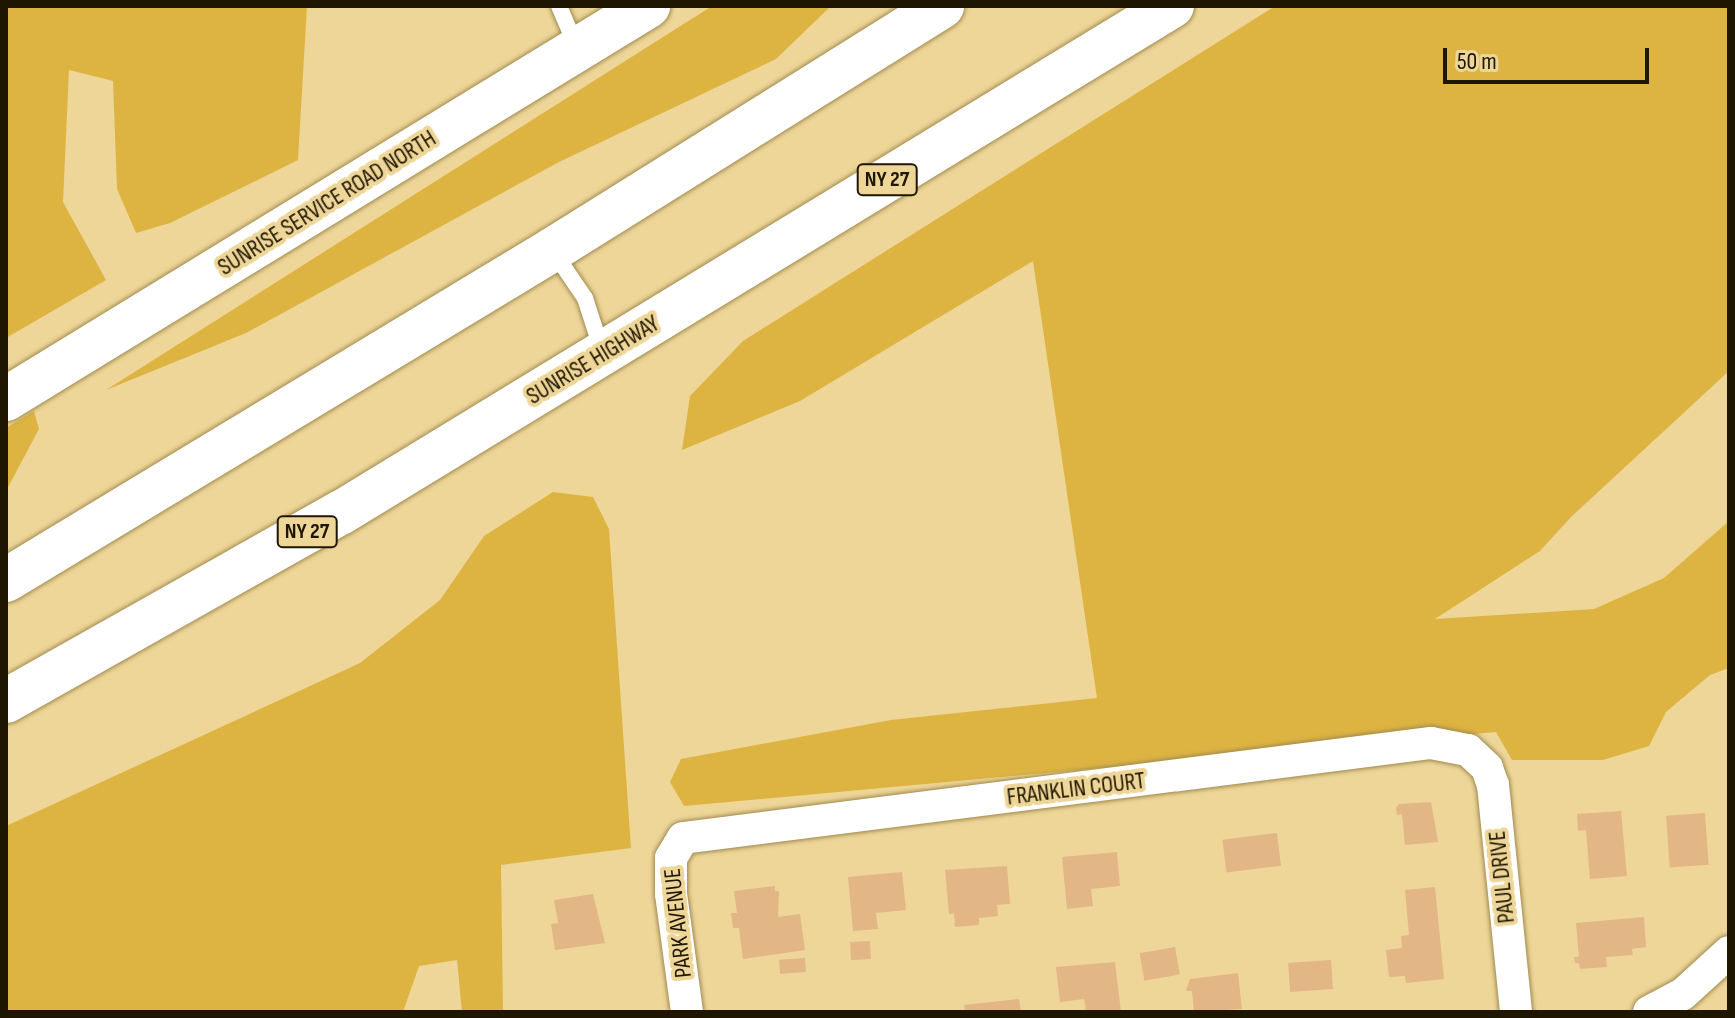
<!DOCTYPE html>
<html>
<head>
<meta charset="utf-8">
<style>
	body { margin:0 }
	#map { position:relative; width:1735px; height:1018px; overflow:hidden; background:#eed699; font-family:"Sofia Sans Condensed",sans-serif }
	div>[style] { position:absolute }
	.green>* { inset:0; background:#ddb442 }
	.building>* { inset:0; background:#e3b685; transform-origin:0 0 }
	.roads { filter:drop-shadow(0 0 2px #a18a4f) drop-shadow(0 0 2px #a18a4f) }
	.lane>* { height:16px; margin:-8px; padding:0 8px; transform-origin:8px; border-radius:8px; background:#fff }
	.street>* { height:32px; margin:-16px; padding:0 16px; transform-origin:16px; border-radius:16px; background:#fff }
	.secondary>* { height:44px; margin:-22px; padding:0 22px; transform-origin:22px; border-radius:22px; background:#fff }
	.highway>* { height:44px; margin:-22px; padding:0 22px; transform-origin:22px; border-radius:22px; background:#fff }
	span { translate:-50% -50%; white-space:nowrap; text-align:center; line-height:1.15; -webkit-text-stroke:8px #eed699; paint-order:stroke }
	.shield-label span { padding:2px 6px; background:#eed699; border:2px solid; border-radius:6px; -webkit-text-stroke-width:0 }
	.shield-label { font-size:22px; color:#1f1600; font-weight:700 }
	.street-label { font-size:24px; color:#1f1600 }
	.frame { position:absolute; inset:0; border:8px solid #1f1600; pointer-events:none }
	.scale { position:absolute; left:1443px; top:48px; width:206px; height:36px; box-sizing:border-box; border:4px solid #1f1600; border-top:0; padding-left:10px; font-size:24px; line-height:28px; white-space:nowrap; color:#1f1600; -webkit-text-stroke:6px #eed699; paint-order:stroke }
</style>
</head>
<body>
<div id="map">
	<div class="green">
		<i style="clip-path:polygon(6px 6px,307px 6px,298px 160px,170px 223px,136px 233px,117px 189px,113px 81px,69px 70px,63px 202px,106px 280px,6px 338px)"></i>
		<i style="clip-path:polygon(712px 6px,831px 6px,776px 59px,559px 162px,246px 333px,106px 390px)"></i>
		<i style="clip-path:polygon(1275px 6px,1729px 6px,1729px 371px,1571px 517px,1540px 551px,1435px 619px,1594px 609px,1664px 578px,1729px 521px,1729px 668px,1710px 675px,1666px 712px,1649px 746px,1603px 760px,1512px 760px,1496px 732px,684px 806px,670px 782px,681px 759px,891px 720px,1097px 698px,1033px 261px,800px 401px,682px 450px,690px 396px,743px 341px)"></i>
		<i style="clip-path:polygon(34px 411px,39px 429px,6px 491px,6px 428px)"></i>
		<i style="clip-path:polygon(553px 492px,593px 497px,609px 529px,631px 848px,501px 865px,503px 1012px,462px 1012px,457px 960px,419px 966px,403px 1012px,6px 1012px,6px 826px,360px 663px,440px 600px,484px 536px)"></i>
	</div>
	<div class="building">
		<i style="clip-path:polygon(1431px 802px,1438px 842px,1405px 845px,1402px 814px,1397px 815px,1396px 808px,1399px 804px)"></i>
		<i style="clip-path:polygon(1621px 811px,1627px 876px,1590px 879px,1586px 830px,1578px 831px,1577px 814px)"></i>
		<i style="left:1705px;top:813px;width:52px;height:39px;rotate:86deg"></i>
		<i style="left:1277px;top:833px;width:33px;height:55px;rotate:83deg"></i>
		<i style="clip-path:polygon(1117px 852px,1120px 886px,1091px 889px,1093px 906px,1067px 909px,1062px 857px)"></i>
		<i style="clip-path:polygon(1007px 866px,1010px 904px,997px 905px,998px 916px,979px 918px,979px 925px,955px 927px,954px 914px,949px 914px,945px 870px)"></i>
		<i style="clip-path:polygon(902px 872px,906px 910px,876px 913px,878px 929px,853px 931px,848px 877px)"></i>
		<i style="clip-path:polygon(775px 886px,775px 891px,779px 891px,778px 917px,800px 914px,805px 950px,743px 959px,739px 928px,733px 928px,731px 913px,737px 913px,734px 891px)"></i>
		<i style="clip-path:polygon(1435px 887px,1444px 979px,1406px 983px,1405px 976px,1389px 977px,1386px 950px,1402px 948px,1401px 936px,1409px 935px,1405px 890px)"></i>
		<i style="clip-path:polygon(593px 894px,605px 943px,555px 950px,551px 924px,558px 923px,554px 900px)"></i>
		<i style="clip-path:polygon(1644px 917px,1646px 947px,1632px 949px,1633px 955px,1606px 957px,1607px 967px,1580px 969px,1579px 963px,1575px 963px,1574px 957px,1579px 957px,1576px 923px)"></i>
		<i style="left:870px;top:941px;width:18px;height:20px;rotate:87deg"></i>
		<i style="left:1175px;top:947px;width:28px;height:36px;rotate:80deg"></i>
		<i style="left:805px;top:958px;width:14px;height:26px;rotate:86deg"></i>
		<i style="left:1331px;top:960px;width:29px;height:43px;rotate:86deg"></i>
		<i style="clip-path:polygon(1115px 962px,1121px 1012px,1086px 1012px,1084px 999px,1060px 1002px,1056px 967px)"></i>
		<i style="clip-path:polygon(1238px 973px,1242px 1009px,1194px 1012px,1192px 991px,1186px 991px,1190px 979px)"></i>
		<i style="clip-path:polygon(1019px 999px,1021px 1012px,965px 1012px,964px 1005px)"></i>
	</div>
	<div class="roads">
		<div class="lane">
			<i style="left:559px;top:6px;width:46px;rotate:66.8deg"></i>
			<i style="left:553px;top:251px;width:57px;rotate:55.8deg"></i>
			<i style="left:585px;top:298px;width:56px;rotate:72.2deg"></i>
		</div>
		<div class="street">
			<i style="left:687px;top:1012px;width:119px;rotate:-97.7deg"></i>
			<i style="left:671px;top:894px;width:36px;rotate:-90deg"></i>
			<i style="left:671px;top:858px;width:23px;rotate:-59deg"></i>
			<i style="left:683px;top:838px;width:754px;rotate:-7.24deg"></i>
			<i style="left:1431px;top:743px;width:38px;rotate:11deg"></i>
			<i style="left:1468px;top:750px;width:26px;rotate:43deg"></i>
			<i style="left:1487px;top:768px;width:18px;rotate:71deg"></i>
			<i style="left:1493px;top:785px;width:228px;rotate:84.2deg"></i>
			<i style="left:1649px;top:1012px;width:38px;rotate:-28deg"></i>
			<i style="left:1683px;top:994px;width:62px;rotate:-42.4deg"></i>
		</div>
		<div class="secondary">
			<i style="left:6px;top:399px;width:753px;rotate:-31.47deg"></i>
		</div>
		<div class="highway">
			<i style="left:6px;top:580px;width:638px;rotate:-31.15deg"></i>
			<i style="left:552px;top:250px;width:460px;rotate:-32deg"></i>
			<i style="left:6px;top:701px;width:386px;rotate:-29.4deg"></i>
			<i style="left:342px;top:512px;width:972px;rotate:-31.37deg"></i>
		</div>
	</div>
	<div class="shield-label">
		<span style="left:887px;top:180px">NY 27</span>
		<span style="left:307px;top:532px">NY 27</span>
	</div>
	<div class="street-label">
		<span style="left:327px;top:203px;rotate:-32deg">SUNRISE SERVICE ROAD NORTH</span>
		<span style="left:593px;top:360px;rotate:-31deg">SUNRISE HIGHWAY</span>
		<span style="left:1076px;top:789px;rotate:-7deg">FRANKLIN COURT</span>
		<span style="left:1502px;top:877px;rotate:-96deg">PAUL DRIVE</span>
		<span style="left:678px;top:923px;rotate:-96deg">PARK AVENUE</span>
	</div>
	<div class="frame"></div>
	<div class="scale">50 m</div>
</div>
</body>
</html>
